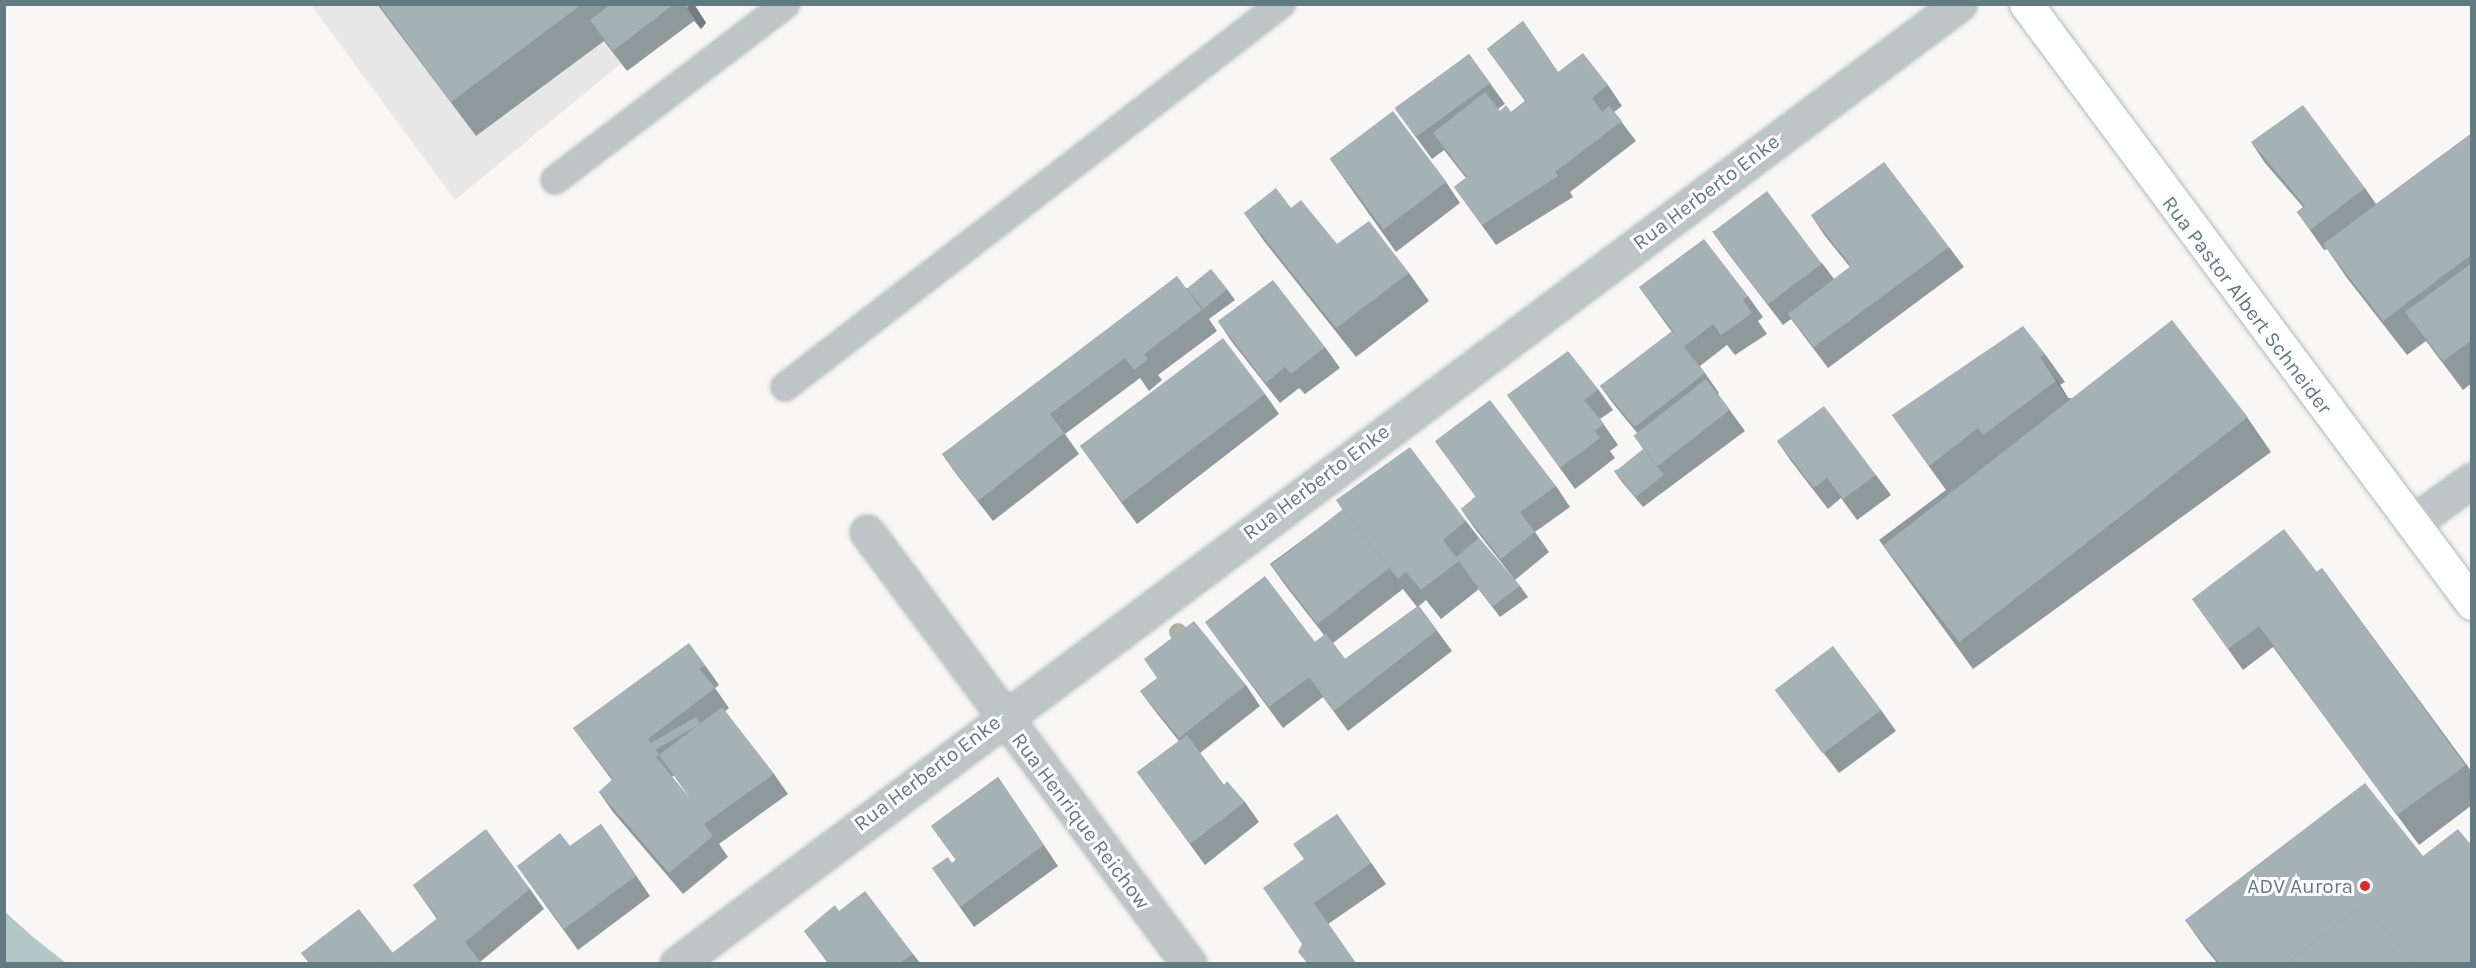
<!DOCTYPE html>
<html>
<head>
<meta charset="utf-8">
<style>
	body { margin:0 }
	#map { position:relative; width:2476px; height:968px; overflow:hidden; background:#f8f7f5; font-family:Karla,sans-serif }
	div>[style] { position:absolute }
	.built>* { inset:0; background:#e6e7e6 }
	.water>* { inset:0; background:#b4c7c7 }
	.roads { filter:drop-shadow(0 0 2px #b0babc) drop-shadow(0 0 2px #b0babc) }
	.service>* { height:26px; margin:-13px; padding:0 13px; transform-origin:13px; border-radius:13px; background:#bec5c7 }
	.minor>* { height:33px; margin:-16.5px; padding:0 16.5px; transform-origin:16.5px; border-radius:16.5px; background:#bec5c7 }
	.secondary>* { height:33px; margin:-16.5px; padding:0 16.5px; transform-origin:16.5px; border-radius:16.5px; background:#fff }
	.trees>* { width:18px; height:18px; margin:-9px; border-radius:50%; background:#aab2a4 }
	.wall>* { inset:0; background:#8e999c }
	.shaded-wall>* { inset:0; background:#747d7f }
	.building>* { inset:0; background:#a5b2b5; transform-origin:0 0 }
	.dots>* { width:16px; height:16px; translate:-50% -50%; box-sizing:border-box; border:3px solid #fff; border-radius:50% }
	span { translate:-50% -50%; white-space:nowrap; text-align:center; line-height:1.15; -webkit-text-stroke:6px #fff; paint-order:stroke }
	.street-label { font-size:21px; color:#627a81 }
	.poi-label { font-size:21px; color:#627a81 }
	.right { translate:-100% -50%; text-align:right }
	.frame { position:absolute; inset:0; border:6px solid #627a81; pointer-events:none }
</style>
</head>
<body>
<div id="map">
	<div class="built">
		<i style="clip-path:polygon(311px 5px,692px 5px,455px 200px)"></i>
	</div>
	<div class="water">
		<i style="clip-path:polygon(4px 911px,33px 937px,66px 963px,5px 963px)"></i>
	</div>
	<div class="roads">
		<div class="service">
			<i style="left:555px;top:180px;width:290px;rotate:-37.3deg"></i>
			<i style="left:785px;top:387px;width:627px;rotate:-37.67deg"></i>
		</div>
		<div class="minor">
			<i style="left:2412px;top:523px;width:74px;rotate:-35.6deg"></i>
			<i style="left:867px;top:532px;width:539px;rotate:53.3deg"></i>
			<i style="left:677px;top:964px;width:1602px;rotate:-36.83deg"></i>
		</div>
		<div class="secondary">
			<i style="left:2026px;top:4px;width:747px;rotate:53.33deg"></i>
		</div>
	</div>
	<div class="trees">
		<i style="left:1178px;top:632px"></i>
	</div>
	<div class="wall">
		<i style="clip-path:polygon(377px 4px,694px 4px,706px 23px,701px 29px,694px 21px,627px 71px,604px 41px,476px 136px)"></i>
		<i style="clip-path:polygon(1523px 21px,1558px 72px,1608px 85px,1622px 106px,1614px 112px,1636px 141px,1570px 192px,1573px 197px,1496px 245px,1454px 187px,1466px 178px,1444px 150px,1432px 159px,1396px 110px,1469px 54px,1505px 104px,1498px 109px,1500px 111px,1511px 112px,1525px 101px,1487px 49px)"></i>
		<i style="clip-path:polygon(2472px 133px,2472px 383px,2463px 390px,2426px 341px,2407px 355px,2347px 278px,2327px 249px,2324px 250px,2297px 212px,2303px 207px,2265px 163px,2251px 142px,2365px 188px,2376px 204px)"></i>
		<i style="clip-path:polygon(1330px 159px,1446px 182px,1460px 203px,1396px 252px)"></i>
		<i style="clip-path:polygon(1291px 208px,1337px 244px,1409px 273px,1429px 301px,1356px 357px,1264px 241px,1244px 213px)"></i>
		<i style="clip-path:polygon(1811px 215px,1949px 247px,1964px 267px,1828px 368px,1791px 319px,1783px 325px,1727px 252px,1712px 231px,1822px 263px,1834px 279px,1850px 267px,1825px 236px)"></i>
		<i style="clip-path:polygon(1639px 287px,1748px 296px,1763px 317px,1758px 321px,1767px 334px,1735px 355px,1727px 345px,1700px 366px,1719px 393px,1718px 394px,1745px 431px,1643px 507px,1622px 482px,1614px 471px,1648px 456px,1635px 437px,1638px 434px,1615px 406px,1600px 386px,1672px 332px)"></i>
		<i style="clip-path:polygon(1186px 288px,1227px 289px,1235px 300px,1209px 319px,1217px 331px,1158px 375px,1162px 380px,1149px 391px,1140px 378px,1065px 434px,1079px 454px,993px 521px,957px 475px,942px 454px)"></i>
		<i style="clip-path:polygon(1218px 321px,1325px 347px,1340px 368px,1305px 394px,1299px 388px,1280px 403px,1232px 342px)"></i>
		<i style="clip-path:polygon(2045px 354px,2065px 382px,2060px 385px,2068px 398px,2247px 417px,2271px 452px,1973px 669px,1879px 540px,1946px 490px,1892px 415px)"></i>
		<i style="clip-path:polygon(1598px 389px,1613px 410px,1600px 419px,1618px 445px,1610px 451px,1615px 458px,1575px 489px,1507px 395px)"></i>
		<i style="clip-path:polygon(1265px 394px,1279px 414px,1137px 524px,1080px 446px)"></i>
		<i style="clip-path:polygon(1435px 441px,1556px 486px,1570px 507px,1535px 532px,1549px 552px,1515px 580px,1475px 529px,1461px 509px,1476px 497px)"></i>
		<i style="clip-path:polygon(1777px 441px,1876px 475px,1891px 495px,1857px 520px,1841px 498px,1828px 509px,1791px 461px)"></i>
		<i style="clip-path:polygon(evenodd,1336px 500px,1466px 521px,1479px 538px,1520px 586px,1528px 597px,1500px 617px,1476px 586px,1479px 589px,1441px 619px,1426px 600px,1419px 606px,1452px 651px,1348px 731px,1323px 697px,1283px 728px,1205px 622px,1315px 642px,1324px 635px,1285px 585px,1270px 564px,1343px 510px,1336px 500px,1403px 589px,1417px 607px,1345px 659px,1333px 643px,1403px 589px)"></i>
		<i style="clip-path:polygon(2322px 568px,2472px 772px,2472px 805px,2419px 845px,2273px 647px,2243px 670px,2192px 599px,2317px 572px)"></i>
		<i style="clip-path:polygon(evenodd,705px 665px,719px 685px,715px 688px,729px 708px,725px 711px,774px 774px,788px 794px,719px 844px,728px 857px,683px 894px,613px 812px,599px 792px,612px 780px,573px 728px,705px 665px,674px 775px,692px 801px,672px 777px,674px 775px)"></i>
		<i style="clip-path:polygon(1246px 685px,1260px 706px,1200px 753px,1224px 785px,1245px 802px,1259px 822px,1205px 865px,1137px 772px,1179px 741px,1155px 711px,1140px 691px)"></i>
		<i style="clip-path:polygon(1776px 691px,1881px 710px,1896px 731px,1839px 773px,1791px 711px)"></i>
		<i style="clip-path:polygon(998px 777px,1058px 866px,974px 927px,932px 868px,952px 863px,956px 860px,931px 826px)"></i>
		<i style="clip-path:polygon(1337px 814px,1386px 884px,1328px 924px,1302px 944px,1304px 859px)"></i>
		<i style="clip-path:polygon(601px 824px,650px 896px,578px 950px,517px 866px,570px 846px)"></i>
		<i style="clip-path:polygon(2423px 856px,2472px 963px,2217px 963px,2205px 948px,2185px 920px)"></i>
		<i style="clip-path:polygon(413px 885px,530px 889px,544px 909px,480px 962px,481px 963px,309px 963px,301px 953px,393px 953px,437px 919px)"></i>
		<i style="clip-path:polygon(839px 911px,913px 954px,920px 963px,828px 963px,804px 931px)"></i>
	</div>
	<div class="shaded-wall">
		<i style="clip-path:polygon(690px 4px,694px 4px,706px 23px,701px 29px,687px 8px)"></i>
		<i style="clip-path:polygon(2040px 357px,2060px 385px,2076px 410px,2056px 381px)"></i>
	</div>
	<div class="building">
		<i style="clip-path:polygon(379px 4px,582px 4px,451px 102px)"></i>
		<i style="clip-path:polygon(611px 4px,674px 4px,613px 51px,590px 20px)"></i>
		<i style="clip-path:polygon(683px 4px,690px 4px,687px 8px)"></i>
		<i style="clip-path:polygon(1523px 21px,1558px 72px,1583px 53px,1608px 85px,1592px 98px,1602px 112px,1609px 106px,1622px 121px,1555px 172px,1558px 176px,1482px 225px,1454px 187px,1467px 177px,1433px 133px,1485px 92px,1500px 111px,1506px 105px,1511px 112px,1526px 101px,1487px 49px)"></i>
		<i style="left:1469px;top:54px;width:36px;height:92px;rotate:54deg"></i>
		<i style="clip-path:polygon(2303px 105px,2365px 188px,2310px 230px,2297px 212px,2305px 206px,2251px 142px)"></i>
		<i style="left:1393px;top:111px;width:89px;height:79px;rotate:53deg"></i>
		<i style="clip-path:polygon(2472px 133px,2472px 254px,2383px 321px,2323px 244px)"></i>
		<i style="clip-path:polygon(1884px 162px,1949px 247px,1814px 347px,1788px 314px,1851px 266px,1811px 215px)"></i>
		<i style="clip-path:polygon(1276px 188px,1291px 208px,1301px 200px,1337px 244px,1369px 221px,1409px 273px,1336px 328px,1244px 213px)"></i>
		<i style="left:1767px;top:191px;width:91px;height:68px;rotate:53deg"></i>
		<i style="clip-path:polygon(1704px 239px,1748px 296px,1743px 300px,1752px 313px,1721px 335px,1713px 324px,1684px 347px,1705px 373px,1635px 427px,1600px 386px,1672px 331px,1682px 342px,1639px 287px)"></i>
		<i style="clip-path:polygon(2472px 263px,2472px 340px,2443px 361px,2405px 312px)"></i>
		<i style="left:1211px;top:269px;width:26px;height:31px;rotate:51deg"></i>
		<i style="clip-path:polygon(1177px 276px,1202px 310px,1144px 354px,1148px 359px,1134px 370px,1125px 358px,1050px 414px,1064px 433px,978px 501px,942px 454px)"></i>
		<i style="clip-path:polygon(1273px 280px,1325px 347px,1291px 374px,1285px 367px,1266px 383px,1218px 321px)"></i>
		<i style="left:2172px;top:320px;width:123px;height:366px;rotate:52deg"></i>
		<i style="clip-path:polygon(2023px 326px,2045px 354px,2040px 357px,2056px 381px,1983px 435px,1978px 428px,1929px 466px,1892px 415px)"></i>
		<i style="left:1223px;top:338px;width:70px;height:179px;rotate:53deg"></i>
		<i style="clip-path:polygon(1568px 351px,1598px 389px,1584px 400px,1604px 424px,1595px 431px,1600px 438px,1560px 468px,1507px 395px)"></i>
		<i style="left:1706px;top:379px;width:39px;height:92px;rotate:52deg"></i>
		<i style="clip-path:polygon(1490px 400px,1556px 486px,1520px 512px,1535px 532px,1501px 559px,1461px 509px,1476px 496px,1435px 441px)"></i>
		<i style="clip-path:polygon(1824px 406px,1876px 475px,1843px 499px,1827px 478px,1814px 488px,1777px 441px)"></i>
		<i style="clip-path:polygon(1410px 447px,1466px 521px,1443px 540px,1459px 561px,1421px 590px,1406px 572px,1398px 579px,1336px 500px)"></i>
		<i style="left:1643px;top:449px;width:33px;height:36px;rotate:51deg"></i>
		<i style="left:1343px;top:509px;width:75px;height:91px;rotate:52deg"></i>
		<i style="clip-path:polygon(2284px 529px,2317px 572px,2256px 622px,2259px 626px,2228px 649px,2192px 599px)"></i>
		<i style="clip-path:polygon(1479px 538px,1520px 586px,1492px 607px,1456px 557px)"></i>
		<i style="left:2322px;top:568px;width:244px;height:85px;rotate:54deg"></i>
		<i style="clip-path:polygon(1265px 576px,1315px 642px,1326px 634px,1345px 659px,1418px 606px,1437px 630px,1334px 711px,1309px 677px,1269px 707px,1205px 622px)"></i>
		<i style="clip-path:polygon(1194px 621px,1246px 685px,1179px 738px,1140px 691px,1157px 678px,1144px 659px)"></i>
		<i style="clip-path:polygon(evenodd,689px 643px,705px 665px,699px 668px,715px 688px,648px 739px,659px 755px,722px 707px,774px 774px,704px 824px,713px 836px,669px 873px,599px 792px,613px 779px,573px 728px,689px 643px,659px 755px,692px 801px,656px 757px,659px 755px)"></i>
		<i style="left:1833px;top:646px;width:80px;height:73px;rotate:53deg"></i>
		<i style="left:696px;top:717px;width:8px;height:52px;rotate:60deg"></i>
		<i style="clip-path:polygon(1187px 735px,1224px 785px,1227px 781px,1245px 802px,1190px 844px,1137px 772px)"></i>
		<i style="clip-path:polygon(998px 777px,1044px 845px,960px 907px,932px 868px,948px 857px,952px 863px,956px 860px,931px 826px)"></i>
		<i style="clip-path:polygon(2365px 783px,2423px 856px,2458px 829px,2472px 846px,2472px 963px,2412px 963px,2365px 903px,2287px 963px,2219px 963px,2185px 920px)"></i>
		<i style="clip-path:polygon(1337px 814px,1371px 863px,1314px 903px,1356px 963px,1307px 963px,1298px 952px,1302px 944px,1263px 888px,1304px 859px,1293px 844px)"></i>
		<i style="clip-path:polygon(601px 824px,636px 876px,564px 929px,517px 866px,560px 833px,570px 846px)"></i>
		<i style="clip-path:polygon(486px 829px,530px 889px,465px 942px,481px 963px,379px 963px,438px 918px,413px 885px)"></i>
		<i style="clip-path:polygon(865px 891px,913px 954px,900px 963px,829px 963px,804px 931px,835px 905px,839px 911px)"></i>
		<i style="clip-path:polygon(2365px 903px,2412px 963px,2287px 963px)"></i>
		<i style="clip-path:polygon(359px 909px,393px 953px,379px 963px,310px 963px,301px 953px)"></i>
	</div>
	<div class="dots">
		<i style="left:2365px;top:886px;background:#e92425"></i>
	</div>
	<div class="street-label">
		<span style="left:1706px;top:192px;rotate:-37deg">Rua Herberto Enke</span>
		<span style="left:2247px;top:305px;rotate:53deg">Rua Pastor Albert Schneider</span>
		<span style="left:1316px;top:482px;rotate:-37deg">Rua Herberto Enke</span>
		<span style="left:927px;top:773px;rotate:-37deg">Rua Herberto Enke</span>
		<span style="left:1081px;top:821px;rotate:53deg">Rua Henrique Reichow</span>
	</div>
	<div class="poi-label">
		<span class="right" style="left:2353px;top:886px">ADV Aurora</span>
	</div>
	<div class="frame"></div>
</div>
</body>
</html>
